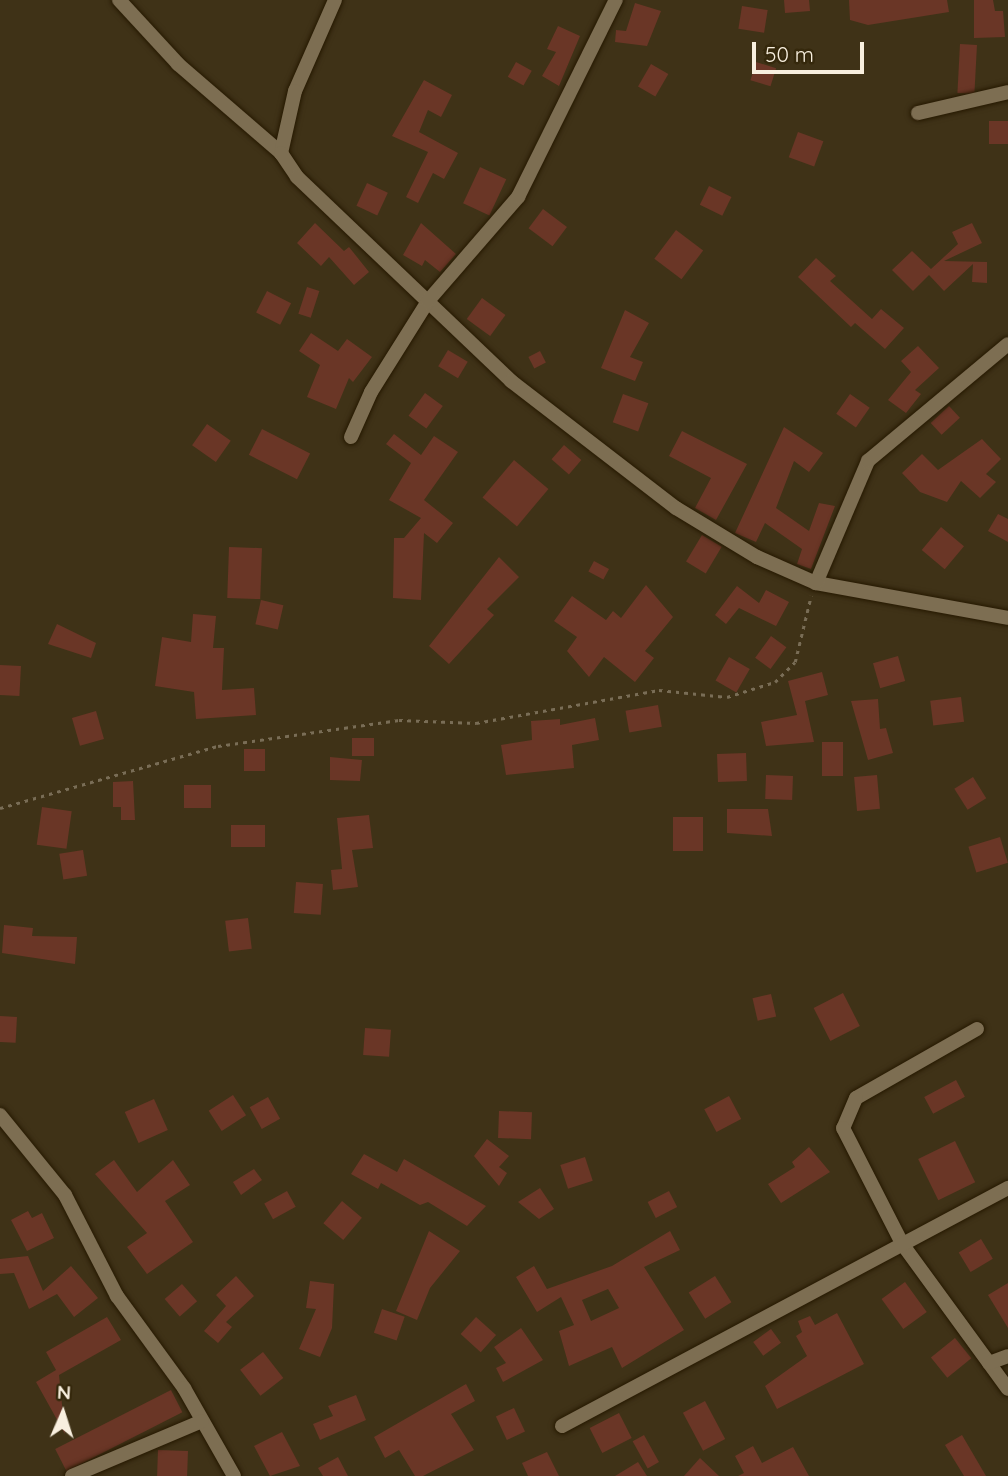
<!DOCTYPE html>
<html>
<head>
<meta charset="utf-8">
<style>
	body { margin:0 }
	#map { position:relative; width:1008px; height:1476px; overflow:hidden; background:#3f3217; font-family:Quicksand,sans-serif }
	div>[style] { position:absolute }
	.building>* { inset:0; background:#6a3626; transform-origin:0 0 }
	.path>* { height:2.5px; margin-top:-1.25px; transform-origin:0; background:repeating-linear-gradient(90deg,#796d56 0 3.5px,transparent 0 8.5px) }
	.roads { filter:drop-shadow(0 0 2px #261900) drop-shadow(0 0 2px #261900) }
	.minor>* { height:14px; margin:-7px; padding:0 7px; transform-origin:7px; border-radius:7px; background:#7d6e52 }
	span { translate:-50% -50%; white-space:nowrap; text-align:center; line-height:1.15; -webkit-text-stroke:5px #35280c; paint-order:stroke }
	.north { position:absolute; left:28px; top:1378px; width:70px; height:70px; -webkit-text-stroke:5px #35280c; paint-order:stroke; rotate:3deg; font-size:19px; font-weight:700; line-height:28px; text-align:center; color:#f8efdf }
	.north::after { content:''; display:block; margin:auto; width:24px; height:32px; background:#f8efdf; clip-path:polygon(50% 0,100% 100%,50% 72%,0 100%) }
	.scale { position:absolute; left:752px; top:42px; width:112px; height:32px; box-sizing:border-box; border:4px solid #f8efdf; border-top:0; padding-left:9px; font-size:21px; line-height:24px; white-space:nowrap; color:#f8efdf; -webkit-text-stroke:5px #35280c; paint-order:stroke }
</style>
</head>
<body>
<div id="map">
	<div class="building">
		<i style="clip-path:polygon(784px 0,809px 0,810px 11px,785px 13px)"></i>
		<i style="clip-path:polygon(849px 0,947px 0,949px 12px,868px 25px,850px 20px)"></i>
		<i style="clip-path:polygon(974px 0,993px 0,995px 11px,1003px 11px,1005px 37px,974px 38px)"></i>
		<i style="clip-path:polygon(635px 3px,661px 11px,647px 46px,615px 42px,616px 30px,626px 31px)"></i>
		<i style="left:742px;top:6px;width:26px;height:23px;rotate:9deg"></i>
		<i style="clip-path:polygon(558px 26px,580px 36px,559px 86px,542px 76px,556px 52px,547px 49px)"></i>
		<i style="left:960px;top:44px;width:17px;height:49px;rotate:3deg"></i>
		<i style="left:516px;top:62px;width:18px;height:17px;rotate:29deg"></i>
		<i style="left:756px;top:62px;width:21px;height:19px;rotate:17deg"></i>
		<i style="left:651px;top:64px;width:20px;height:26px;rotate:30deg"></i>
		<i style="clip-path:polygon(424px 80px,452px 95px,441px 117px,428px 110px,419px 132px,458px 153px,444px 179px,433px 173px,418px 203px,406px 197px,428px 152px,392px 136px)"></i>
		<i style="left:1008px;top:121px;width:23px;height:19px;rotate:90deg"></i>
		<i style="left:798px;top:132px;width:27px;height:27px;rotate:20deg"></i>
		<i style="left:480px;top:167px;width:29px;height:40px;rotate:25deg"></i>
		<i style="left:367px;top:183px;width:23px;height:25px;rotate:25deg"></i>
		<i style="left:709px;top:186px;width:25px;height:21px;rotate:26deg"></i>
		<i style="left:543px;top:209px;width:30px;height:24px;rotate:37deg"></i>
		<i style="clip-path:polygon(315px 223px,344px 251px,349px 247px,369px 272px,354px 285px,329px 257px,321px 266px,297px 243px)"></i>
		<i style="clip-path:polygon(421px 223px,456px 254px,440px 272px,425px 260px,422px 266px,403px 255px)"></i>
		<i style="clip-path:polygon(972px 223px,982px 243px,944px 261px,987px 262px,987px 283px,972px 282px,973px 264px,944px 291px,929px 275px,913px 291px,892px 270px,912px 251px,931px 269px,958px 244px,952px 232px)"></i>
		<i style="left:676px;top:230px;width:34px;height:36px;rotate:37deg"></i>
		<i style="clip-path:polygon(816px 258px,836px 276px,830px 281px,872px 319px,881px 309px,904px 328px,885px 349px,855px 323px,851px 327px,798px 277px)"></i>
		<i style="left:307px;top:287px;width:13px;height:28px;rotate:18deg"></i>
		<i style="left:267px;top:291px;width:27px;height:24px;rotate:27deg"></i>
		<i style="left:482px;top:298px;width:29px;height:26px;rotate:36deg"></i>
		<i style="clip-path:polygon(625px 310px,649px 323px,630px 357px,643px 362px,635px 381px,601px 368px)"></i>
		<i style="clip-path:polygon(311px 333px,338px 351px,347px 339px,372px 357px,353px 382px,349px 378px,336px 409px,307px 397px,320px 365px,299px 351px)"></i>
		<i style="clip-path:polygon(918px 346px,939px 368px,915px 390px,921px 394px,906px 413px,888px 400px,911px 372px,901px 361px)"></i>
		<i style="left:448px;top:350px;width:23px;height:19px;rotate:31deg"></i>
		<i style="left:540px;top:351px;width:13px;height:13px;rotate:63deg"></i>
		<i style="left:425px;top:393px;width:22px;height:28px;rotate:36deg"></i>
		<i style="left:623px;top:394px;width:27px;height:30px;rotate:20deg"></i>
		<i style="left:850px;top:394px;width:24px;height:24px;rotate:35deg"></i>
		<i style="left:949px;top:406px;width:16px;height:25px;rotate:47deg"></i>
		<i style="left:207px;top:424px;width:29px;height:26px;rotate:35deg"></i>
		<i style="clip-path:polygon(784px 427px,823px 453px,809px 472px,794px 461px,776px 508px,809px 531px,819px 503px,835px 506px,811px 569px,797px 564px,802px 549px,765px 523px,756px 542px,735px 533px)"></i>
		<i style="left:262px;top:429px;width:54px;height:29px;rotate:27deg"></i>
		<i style="clip-path:polygon(682px 431px,747px 464px,716px 520px,695px 508px,711px 478px,669px 456px)"></i>
		<i style="clip-path:polygon(394px 434px,421px 455px,434px 436px,458px 452px,424px 500px,453px 523px,437px 543px,424px 533px,421px 600px,393px 598px,394px 538px,404px 538px,421px 518px,389px 500px,411px 463px,386px 444px)"></i>
		<i style="clip-path:polygon(982px 439px,1001px 459px,986px 474px,996px 482px,980px 498px,961px 481px,947px 502px,920px 492px,902px 473px,922px 454px,938px 470px)"></i>
		<i style="left:564px;top:445px;width:23px;height:19px;rotate:41deg"></i>
		<i style="left:514px;top:460px;width:45px;height:49px;rotate:40deg"></i>
		<i style="clip-path:polygon(998px 514px,1008px 519px,1008px 542px,988px 531px)"></i>
		<i style="left:941px;top:527px;width:30px;height:30px;rotate:40deg"></i>
		<i style="left:702px;top:535px;width:23px;height:31px;rotate:31deg"></i>
		<i style="left:229px;top:547px;width:33px;height:51px;rotate:2deg"></i>
		<i style="clip-path:polygon(499px 557px,519px 577px,487px 609px,494px 615px,449px 664px,429px 646px)"></i>
		<i style="left:594px;top:561px;width:17px;height:12px;rotate:28deg"></i>
		<i style="clip-path:polygon(646px 585px,673px 617px,645px 651px,654px 658px,635px 682px,604px 657px,589px 677px,567px 651px,577px 637px,554px 621px,572px 596px,606px 620px,613px 611px,621px 618px)"></i>
		<i style="clip-path:polygon(737px 586px,759px 603px,766px 590px,789px 602px,776px 626px,739px 608px,726px 624px,715px 615px)"></i>
		<i style="left:261px;top:600px;width:23px;height:25px;rotate:13deg"></i>
		<i style="clip-path:polygon(193px 614px,216px 616px,213px 648px,224px 648px,222px 690px,254px 688px,256px 715px,196px 719px,194px 692px,155px 686px,162px 637px,191px 642px)"></i>
		<i style="clip-path:polygon(57px 624px,96px 643px,91px 658px,48px 644px)"></i>
		<i style="left:771px;top:636px;width:19px;height:27px;rotate:36deg"></i>
		<i style="left:898px;top:656px;width:26px;height:26px;rotate:74deg"></i>
		<i style="left:729px;top:657px;width:24px;height:27px;rotate:30deg"></i>
		<i style="left:0;top:665px;width:21px;height:30px;rotate:3deg"></i>
		<i style="clip-path:polygon(822px 672px,828px 695px,805px 701px,814px 742px,766px 746px,761px 722px,797px 715px,788px 681px)"></i>
		<i style="left:961px;top:697px;width:25px;height:31px;rotate:83deg"></i>
		<i style="clip-path:polygon(878px 699px,880px 729px,886px 728px,893px 753px,868px 760px,851px 701px)"></i>
		<i style="left:658px;top:705px;width:22px;height:33px;rotate:80deg"></i>
		<i style="left:96px;top:711px;width:29px;height:25px;rotate:74deg"></i>
		<i style="clip-path:polygon(595px 718px,599px 740px,572px 745px,574px 768px,506px 775px,501px 745px,532px 740px,531px 721px,560px 719px,560px 725px)"></i>
		<i style="left:352px;top:738px;width:22px;height:18px"></i>
		<i style="left:822px;top:742px;width:21px;height:34px"></i>
		<i style="left:244px;top:749px;width:21px;height:22px"></i>
		<i style="left:746px;top:753px;width:28px;height:29px;rotate:88deg"></i>
		<i style="clip-path:polygon(330px 757px,362px 760px,360px 781px,330px 780px)"></i>
		<i style="left:766px;top:775px;width:27px;height:24px;rotate:2deg"></i>
		<i style="left:877px;top:775px;width:34px;height:23px;rotate:85deg"></i>
		<i style="left:973px;top:777px;width:25px;height:22px;rotate:58deg"></i>
		<i style="clip-path:polygon(133px 781px,135px 820px,121px 820px,121px 807px,113px 807px,113px 782px)"></i>
		<i style="left:184px;top:785px;width:27px;height:23px"></i>
		<i style="left:42px;top:807px;width:30px;height:38px;rotate:8deg"></i>
		<i style="clip-path:polygon(727px 809px,768px 809px,772px 836px,727px 833px)"></i>
		<i style="clip-path:polygon(369px 815px,373px 848px,352px 850px,358px 887px,333px 890px,331px 870px,342px 869px,337px 818px)"></i>
		<i style="left:673px;top:817px;width:30px;height:34px"></i>
		<i style="left:265px;top:825px;width:22px;height:34px;rotate:90deg"></i>
		<i style="left:1000px;top:837px;width:27px;height:33px;rotate:73deg"></i>
		<i style="left:83px;top:850px;width:26px;height:24px;rotate:81deg"></i>
		<i style="left:296px;top:882px;width:27px;height:31px;rotate:4deg"></i>
		<i style="left:248px;top:918px;width:31px;height:23px;rotate:83deg"></i>
		<i style="clip-path:polygon(4px 925px,33px 928px,32px 936px,77px 937px,75px 964px,2px 953px)"></i>
		<i style="left:843px;top:993px;width:37px;height:33px;rotate:63deg"></i>
		<i style="left:771px;top:994px;width:23px;height:19px;rotate:77deg"></i>
		<i style="left:0;top:1016px;width:17px;height:26px;rotate:3deg"></i>
		<i style="left:365px;top:1028px;width:26px;height:27px;rotate:4deg"></i>
		<i style="left:956px;top:1080px;width:19px;height:36px;rotate:62deg"></i>
		<i style="left:233px;top:1095px;width:24px;height:29px;rotate:57deg"></i>
		<i style="left:729px;top:1096px;width:26px;height:28px;rotate:62deg"></i>
		<i style="left:268px;top:1097px;width:25px;height:21px;rotate:61deg"></i>
		<i style="left:154px;top:1099px;width:34px;height:32px;rotate:66deg"></i>
		<i style="left:499px;top:1111px;width:33px;height:27px;rotate:2deg"></i>
		<i style="clip-path:polygon(487px 1139px,509px 1156px,499px 1167px,507px 1173px,499px 1186px,474px 1156px)"></i>
		<i style="left:955px;top:1141px;width:46px;height:41px;rotate:64deg"></i>
		<i style="clip-path:polygon(809px 1147px,830px 1172px,781px 1203px,768px 1184px,795px 1167px,792px 1162px)"></i>
		<i style="clip-path:polygon(364px 1154px,397px 1172px,404px 1159px,486px 1206px,467px 1226px,428px 1202px,420px 1205px,381px 1183px,378px 1189px,351px 1174px)"></i>
		<i style="left:585px;top:1157px;width:25px;height:26px;rotate:72deg"></i>
		<i style="clip-path:polygon(114px 1160px,137px 1192px,173px 1160px,190px 1185px,165px 1201px,193px 1242px,147px 1274px,127px 1247px,147px 1233px,95px 1174px)"></i>
		<i style="clip-path:polygon(254px 1169px,262px 1180px,241px 1195px,233px 1182px)"></i>
		<i style="clip-path:polygon(540px 1188px,554px 1209px,539px 1219px,518px 1202px)"></i>
		<i style="left:287px;top:1191px;width:18px;height:26px;rotate:61deg"></i>
		<i style="left:669px;top:1191px;width:18px;height:24px;rotate:63deg"></i>
		<i style="left:342px;top:1201px;width:26px;height:29px;rotate:40deg"></i>
		<i style="clip-path:polygon(28px 1211px,32px 1218px,42px 1213px,54px 1238px,27px 1251px,11px 1220px)"></i>
		<i style="clip-path:polygon(429px 1231px,460px 1251px,430px 1288px,417px 1320px,396px 1311px)"></i>
		<i style="clip-path:polygon(evenodd,670px 1231px,680px 1250px,644px 1267px,684px 1330px,622px 1368px,612px 1347px,569px 1366px,559px 1331px,574px 1325px,561px 1297px,537px 1312px,516px 1277px,534px 1266px,547px 1289px,612px 1266px,670px 1231px,608px 1289px,619px 1308px,591px 1321px,582px 1300px,608px 1289px)"></i>
		<i style="left:981px;top:1239px;width:23px;height:26px;rotate:59deg"></i>
		<i style="clip-path:polygon(28px 1256px,43px 1291px,71px 1266px,98px 1298px,74px 1317px,57px 1294px,29px 1309px,14px 1273px,0 1274px,0 1259px)"></i>
		<i style="clip-path:polygon(236px 1276px,254px 1296px,226px 1322px,232px 1327px,218px 1343px,204px 1331px,226px 1306px,216px 1295px)"></i>
		<i style="left:715px;top:1276px;width:31px;height:31px;rotate:58deg"></i>
		<i style="clip-path:polygon(310px 1281px,334px 1284px,332px 1328px,320px 1357px,299px 1349px,316px 1309px,306px 1308px)"></i>
		<i style="left:905px;top:1282px;width:37px;height:29px;rotate:54deg"></i>
		<i style="clip-path:polygon(1008px 1283px,1008px 1328px,988px 1295px)"></i>
		<i style="left:182px;top:1284px;width:23px;height:23px;rotate:49deg"></i>
		<i style="left:382px;top:1309px;width:24px;height:25px;rotate:19deg"></i>
		<i style="clip-path:polygon(837px 1313px,864px 1364px,777px 1409px,765px 1386px,807px 1356px,796px 1336px,802px 1332px,798px 1321px,810px 1316px,815px 1325px)"></i>
		<i style="clip-path:polygon(107px 1317px,121px 1340px,59px 1375px,65px 1434px,36px 1382px,56px 1370px,46px 1352px)"></i>
		<i style="left:476px;top:1317px;width:27px;height:23px;rotate:42deg"></i>
		<i style="clip-path:polygon(521px 1328px,543px 1360px,503px 1382px,496px 1368px,506px 1363px,494px 1347px)"></i>
		<i style="left:771px;top:1329px;width:17px;height:22px;rotate:54deg"></i>
		<i style="left:955px;top:1338px;width:26px;height:31px;rotate:51deg"></i>
		<i style="left:263px;top:1352px;width:33px;height:29px;rotate:52deg"></i>
		<i style="clip-path:polygon(466px 1384px,475px 1401px,451px 1414px,474px 1450px,423px 1476px,415px 1476px,399px 1450px,385px 1458px,374px 1437px)"></i>
		<i style="left:171px;top:1390px;width:25px;height:130px;rotate:63deg"></i>
		<i style="clip-path:polygon(356px 1395px,366px 1420px,320px 1440px,313px 1424px,333px 1416px,328px 1406px)"></i>
		<i style="left:705px;top:1401px;width:43px;height:25px;rotate:62deg"></i>
		<i style="left:514px;top:1408px;width:26px;height:20px;rotate:65deg"></i>
		<i style="left:619px;top:1413px;width:28px;height:33px;rotate:63deg"></i>
		<i style="clip-path:polygon(282px 1432px,300px 1466px,270px 1476px,254px 1446px)"></i>
		<i style="left:644px;top:1435px;width:31px;height:13px;rotate:61deg"></i>
		<i style="clip-path:polygon(962px 1435px,986px 1476px,964px 1476px,945px 1445px)"></i>
		<i style="clip-path:polygon(753px 1446px,762px 1463px,793px 1447px,809px 1476px,738px 1476px,744px 1473px,735px 1456px)"></i>
		<i style="left:158px;top:1450px;width:30px;height:26px;rotate:2deg"></i>
		<i style="clip-path:polygon(547px 1452px,559px 1476px,528px 1476px,522px 1463px)"></i>
		<i style="clip-path:polygon(338px 1457px,348px 1476px,323px 1476px,318px 1468px)"></i>
		<i style="clip-path:polygon(700px 1458px,719px 1476px,684px 1476px)"></i>
		<i style="clip-path:polygon(638px 1462px,647px 1476px,615px 1476px)"></i>
	</div>
	<div class="path">
		<i style="left:0;top:808px;width:227px;rotate:-15.9deg"></i>
		<i style="left:218px;top:746px;width:183px;rotate:-8.2deg"></i>
		<i style="left:399px;top:720px;width:77px;rotate:2.2deg"></i>
		<i style="left:476px;top:723px;width:186px;rotate:-10.2deg"></i>
		<i style="left:659px;top:690px;width:68px;rotate:5.9deg"></i>
		<i style="left:727px;top:697px;width:50px;rotate:-17.4deg"></i>
		<i style="left:775px;top:682px;width:28px;rotate:-45deg"></i>
		<i style="left:795px;top:662px;width:68px;rotate:-76.4deg"></i>
	</div>
	<div class="roads">
		<div class="minor">
			<i style="left:119px;top:0;width:87px;rotate:47.3deg"></i>
			<i style="left:178px;top:64px;width:136px;rotate:40.8deg"></i>
			<i style="left:335px;top:0;width:99px;rotate:113.7deg"></i>
			<i style="left:295px;top:91px;width:64px;rotate:102.7deg"></i>
			<i style="left:281px;top:153px;width:29px;rotate:56deg"></i>
			<i style="left:297px;top:177px;width:296px;rotate:43.6deg"></i>
			<i style="left:511px;top:381px;width:208px;rotate:37.6deg"></i>
			<i style="left:676px;top:508px;width:95px;rotate:31.2deg"></i>
			<i style="left:757px;top:557px;width:64px;rotate:23.8deg"></i>
			<i style="left:816px;top:583px;width:195px;rotate:10.3deg"></i>
			<i style="left:918px;top:113px;width:92px;rotate:-13.1deg"></i>
			<i style="left:351px;top:437px;width:49px;rotate:-66deg"></i>
			<i style="left:371px;top:392px;width:107px;rotate:-57.9deg"></i>
			<i style="left:428px;top:301px;width:138px;rotate:-49.1deg"></i>
			<i style="left:518px;top:197px;width:220px;rotate:-63.6deg"></i>
			<i style="left:816px;top:583px;width:133px;rotate:-66.9deg"></i>
			<i style="left:868px;top:461px;width:182px;rotate:-39.9deg"></i>
			<i style="left:977px;top:1029px;width:139px;rotate:150.3deg"></i>
			<i style="left:856px;top:1098px;width:33px;rotate:113deg"></i>
			<i style="left:843px;top:1128px;width:131px;rotate:62.9deg"></i>
			<i style="left:903px;top:1245px;width:178px;rotate:53.9deg"></i>
			<i style="left:0;top:1115px;width:103px;rotate:50.9deg"></i>
			<i style="left:65px;top:1195px;width:114px;rotate:62.8deg"></i>
			<i style="left:117px;top:1296px;width:114px;rotate:53.9deg"></i>
			<i style="left:184px;top:1388px;width:101px;rotate:60.4deg"></i>
			<i style="left:989px;top:1363px;width:20px;rotate:-20deg"></i>
			<i style="left:562px;top:1426px;width:506px;rotate:-28.09deg"></i>
			<i style="left:72px;top:1476px;width:141px;rotate:-22.9deg"></i>
		</div>
	</div>
	<div class="north">N</div>
	<div class="scale">50 m</div>
</div>
</body>
</html>
